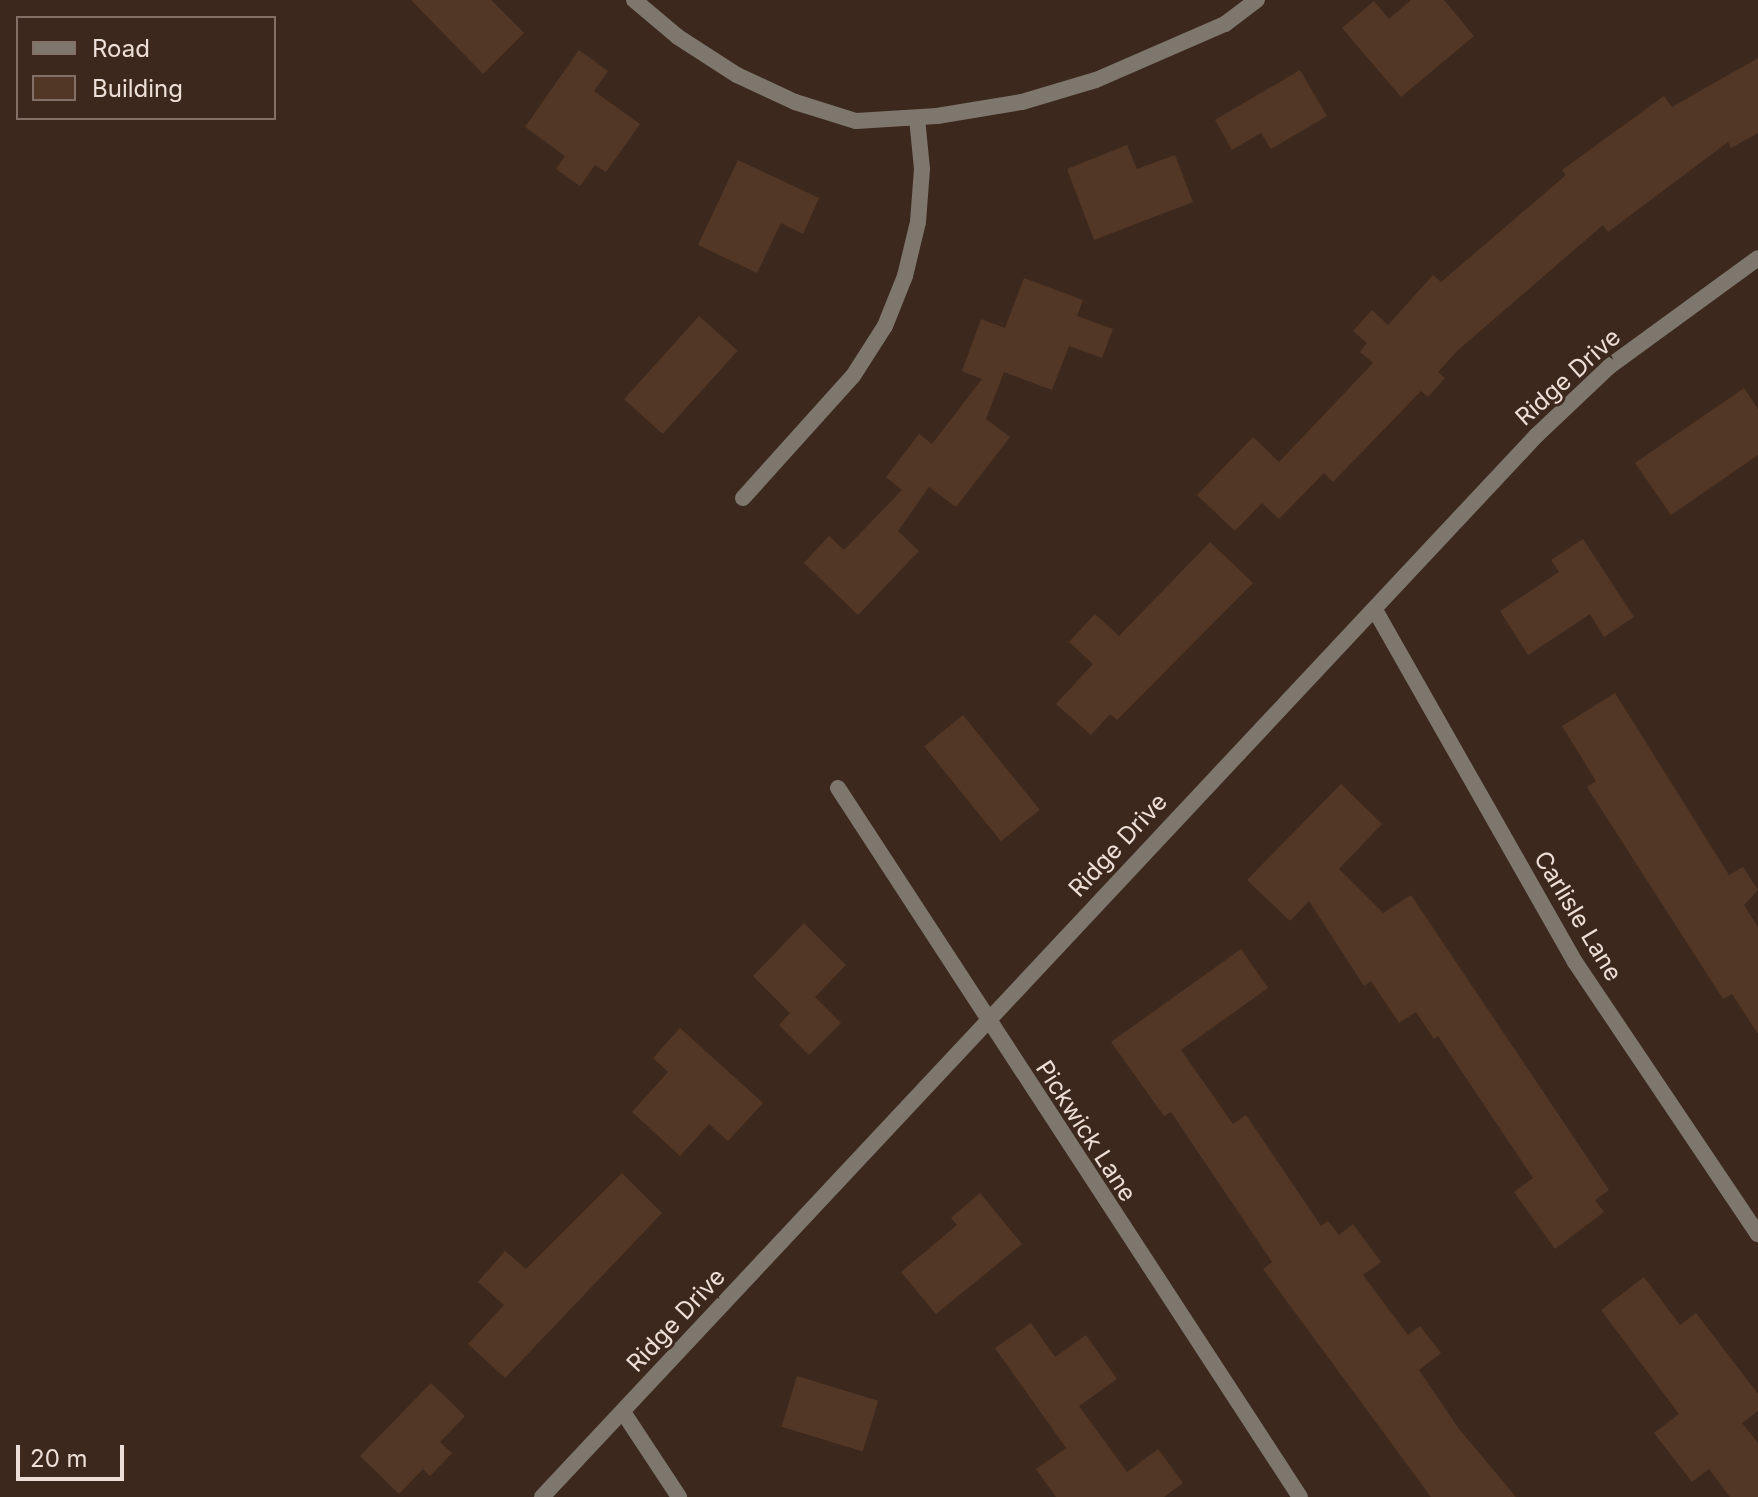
<!DOCTYPE html>
<html>
<head>
<meta charset="utf-8">
<style>
	body { margin:0 }
	#map { position:relative; width:1758px; height:1497px; overflow:hidden; background:#3c281c; font-family:Inter,sans-serif }
	div>[style] { position:absolute }
	.building>* { inset:0; background:#533726; transform-origin:0 0 }
	.minor>* { height:16px; margin:-8px; padding:0 8px; transform-origin:8px; border-radius:8px; background:#7e776e }
	.tertiary>* { height:16px; margin:-8px; padding:0 8px; transform-origin:8px; border-radius:8px; background:#7e776e }
	span { translate:-50% -50%; white-space:nowrap; text-align:center; line-height:1.15; -webkit-text-stroke:6px #3c281c; paint-order:stroke }
	.street-label { font-size:24px; color:#eddfd7 }
	.legend { position:absolute; left:16px; top:16px; width:260px; height:104px; box-sizing:border-box; background:#3c281c; border:2px solid #837167; margin:0; padding:10px 14px; list-style:none; font-size:24px; color:#eddfd7 }
	.legend li { display:flex; align-items:center; gap:16px; height:40px }
	.legend b { width:40px; border:2px solid #837167 }
	.scale { position:absolute; left:16px; top:1445px; width:108px; height:36px; box-sizing:border-box; border:4px solid #eddfd7; border-top:0; padding-left:10px; font-size:24px; line-height:28px; white-space:nowrap; color:#eddfd7; -webkit-text-stroke:6px #3c281c; paint-order:stroke }
</style>
</head>
<body>
<div id="map">
	<div class="building">
		<i style="clip-path:polygon(411px 0,491px 0,524px 33px,483px 74px)"></i>
		<i style="clip-path:polygon(1411px 0,1444px 0,1474px 36px,1401px 97px,1342px 28px,1374px 1px,1389px 19px)"></i>
		<i style="clip-path:polygon(579px 50px,608px 71px,594px 91px,640px 124px,606px 172px,595px 165px,580px 186px,556px 169px,565px 156px,525px 127px)"></i>
		<i style="clip-path:polygon(1758px 58px,1758px 133px,1731px 148px,1728px 142px,1608px 232px,1603px 225px,1457px 351px,1438px 372px,1445px 378px,1428px 397px,1421px 391px,1333px 482px,1324px 473px,1279px 519px,1262px 503px,1235px 531px,1197px 495px,1253px 437px,1279px 462px,1373px 363px,1360px 352px,1367px 343px,1353px 331px,1372px 310px,1388px 325px,1433px 275px,1441px 282px,1566px 175px,1562px 170px,1664px 96px,1672px 107px)"></i>
		<i style="clip-path:polygon(1300px 70px,1327px 116px,1271px 149px,1261px 133px,1232px 150px,1215px 120px)"></i>
		<i style="clip-path:polygon(1127px 145px,1137px 169px,1175px 155px,1193px 202px,1094px 240px,1067px 169px)"></i>
		<i style="clip-path:polygon(738px 160px,819px 198px,803px 234px,781px 223px,757px 273px,698px 245px)"></i>
		<i style="clip-path:polygon(1024px 278px,1083px 300px,1077px 316px,1113px 329px,1102px 358px,1069px 346px,1052px 390px,1004px 372px,986px 419px,1010px 437px,956px 507px,929px 487px,898px 531px,919px 551px,858px 615px,804px 563px,829px 536px,844px 550px,902px 490px,886px 477px,919px 434px,932px 444px,982px 379px,962px 371px,981px 319px,1005px 328px)"></i>
		<i style="left:699px;top:316px;width:52px;height:112px;rotate:42deg"></i>
		<i style="clip-path:polygon(1744px 388px,1758px 409px,1758px 455px,1671px 515px,1635px 463px)"></i>
		<i style="clip-path:polygon(1583px 539px,1634px 617px,1604px 637px,1590px 614px,1528px 655px,1500px 611px,1559px 572px,1551px 560px)"></i>
		<i style="clip-path:polygon(1210px 542px,1253px 583px,1117px 720px,1110px 714px,1091px 735px,1056px 704px,1093px 664px,1069px 642px,1095px 614px,1119px 636px)"></i>
		<i style="clip-path:polygon(1615px 693px,1729px 875px,1743px 867px,1758px 890px,1744px 905px,1758px 927px,1758px 1034px,1732px 994px,1723px 999px,1587px 787px,1596px 781px,1562px 726px)"></i>
		<i style="left:963px;top:715px;width:122px;height:50px;rotate:51deg"></i>
		<i style="clip-path:polygon(1341px 784px,1382px 824px,1339px 869px,1383px 913px,1411px 895px,1609px 1190px,1595px 1200px,1604px 1212px,1555px 1249px,1514px 1192px,1533px 1178px,1438px 1036px,1434px 1039px,1416px 1012px,1399px 1023px,1371px 981px,1364px 986px,1309px 901px,1290px 921px,1247px 880px)"></i>
		<i style="clip-path:polygon(804px 923px,846px 965px,815px 997px,841px 1023px,809px 1055px,779px 1025px,790px 1013px,753px 976px)"></i>
		<i style="clip-path:polygon(1241px 949px,1268px 988px,1181px 1050px,1233px 1124px,1246px 1115px,1321px 1226px,1328px 1221px,1339px 1235px,1353px 1224px,1381px 1262px,1363px 1275px,1408px 1335px,1420px 1326px,1441px 1353px,1419px 1370px,1459px 1429px,1516px 1497px,1431px 1497px,1263px 1269px,1272px 1262px,1171px 1112px,1164px 1116px,1111px 1042px)"></i>
		<i style="clip-path:polygon(680px 1028px,763px 1103px,728px 1141px,709px 1124px,680px 1156px,632px 1112px,668px 1072px,653px 1058px)"></i>
		<i style="clip-path:polygon(622px 1173px,662px 1213px,505px 1378px,468px 1344px,504px 1305px,478px 1282px,505px 1251px,526px 1269px)"></i>
		<i style="clip-path:polygon(980px 1193px,1022px 1244px,936px 1314px,901px 1272px,957px 1225px,951px 1218px)"></i>
		<i style="clip-path:polygon(1644px 1277px,1680px 1325px,1696px 1313px,1758px 1394px,1758px 1411px,1742px 1423px,1758px 1443px,1758px 1497px,1730px 1497px,1709px 1469px,1692px 1482px,1654px 1433px,1679px 1414px,1601px 1310px)"></i>
		<i style="clip-path:polygon(1031px 1323px,1055px 1357px,1086px 1335px,1117px 1379px,1079px 1406px,1127px 1472px,1158px 1449px,1183px 1483px,1164px 1497px,1056px 1497px,1036px 1469px,1066px 1448px,995px 1348px)"></i>
		<i style="left:797px;top:1376px;width:85px;height:53px;rotate:17deg"></i>
		<i style="clip-path:polygon(431px 1383px,465px 1416px,440px 1442px,452px 1453px,430px 1476px,423px 1469px,399px 1494px,360px 1456px)"></i>
	</div>
	<div class="minor">
		<i style="left:634px;top:0;width:57px;rotate:40.1deg"></i>
		<i style="left:678px;top:37px;width:70px;rotate:32.8deg"></i>
		<i style="left:737px;top:75px;width:64px;rotate:25deg"></i>
		<i style="left:795px;top:102px;width:64px;rotate:17.3deg"></i>
		<i style="left:856px;top:121px;width:81px;rotate:-3.5deg"></i>
		<i style="left:937px;top:116px;width:86px;rotate:-9.4deg"></i>
		<i style="left:1022px;top:102px;width:77px;rotate:-16.6deg"></i>
		<i style="left:1096px;top:80px;width:141px;rotate:-23.5deg"></i>
		<i style="left:1225px;top:24px;width:40px;rotate:-37deg"></i>
		<i style="left:743px;top:498px;width:164px;rotate:-48deg"></i>
		<i style="left:853px;top:376px;width:59px;rotate:-57.4deg"></i>
		<i style="left:885px;top:326px;width:54px;rotate:-68.2deg"></i>
		<i style="left:905px;top:276px;width:56px;rotate:-76.5deg"></i>
		<i style="left:918px;top:222px;width:53px;rotate:-85.7deg"></i>
		<i style="left:922px;top:169px;width:51px;rotate:-95.6deg"></i>
		<i style="left:1375px;top:610px;width:405px;rotate:60.4deg"></i>
		<i style="left:1575px;top:962px;width:328px;rotate:56.1deg"></i>
		<i style="left:838px;top:788px;width:846px;rotate:56.91deg"></i>
		<i style="left:623px;top:1412px;width:102px;rotate:56.6deg"></i>
	</div>
	<div class="tertiary">
		<i style="left:542px;top:1497px;width:1455px;rotate:-46.87deg"></i>
		<i style="left:1537px;top:435px;width:100px;rotate:-43.4deg"></i>
		<i style="left:1610px;top:366px;width:183px;rotate:-36.1deg"></i>
	</div>
	<div class="street-label">
		<span style="left:1568px;top:377px;rotate:-42deg">Ridge Drive</span>
		<span style="left:1118px;top:845px;rotate:-47deg">Ridge Drive</span>
		<span style="left:1578px;top:916px;rotate:59deg">Carlisle Lane</span>
		<span style="left:1086px;top:1131px;rotate:57deg">Pickwick Lane</span>
		<span style="left:676px;top:1320px;rotate:-47deg">Ridge Drive</span>
	</div>
	<ul class="legend">
	<li><b style="height:10px;background:#7e776e"></b>Road</li>
	<li><b style="height:22px;background:#533726"></b>Building</li>
	</ul>
	<div class="scale">20 m</div>
</div>
</body>
</html>
